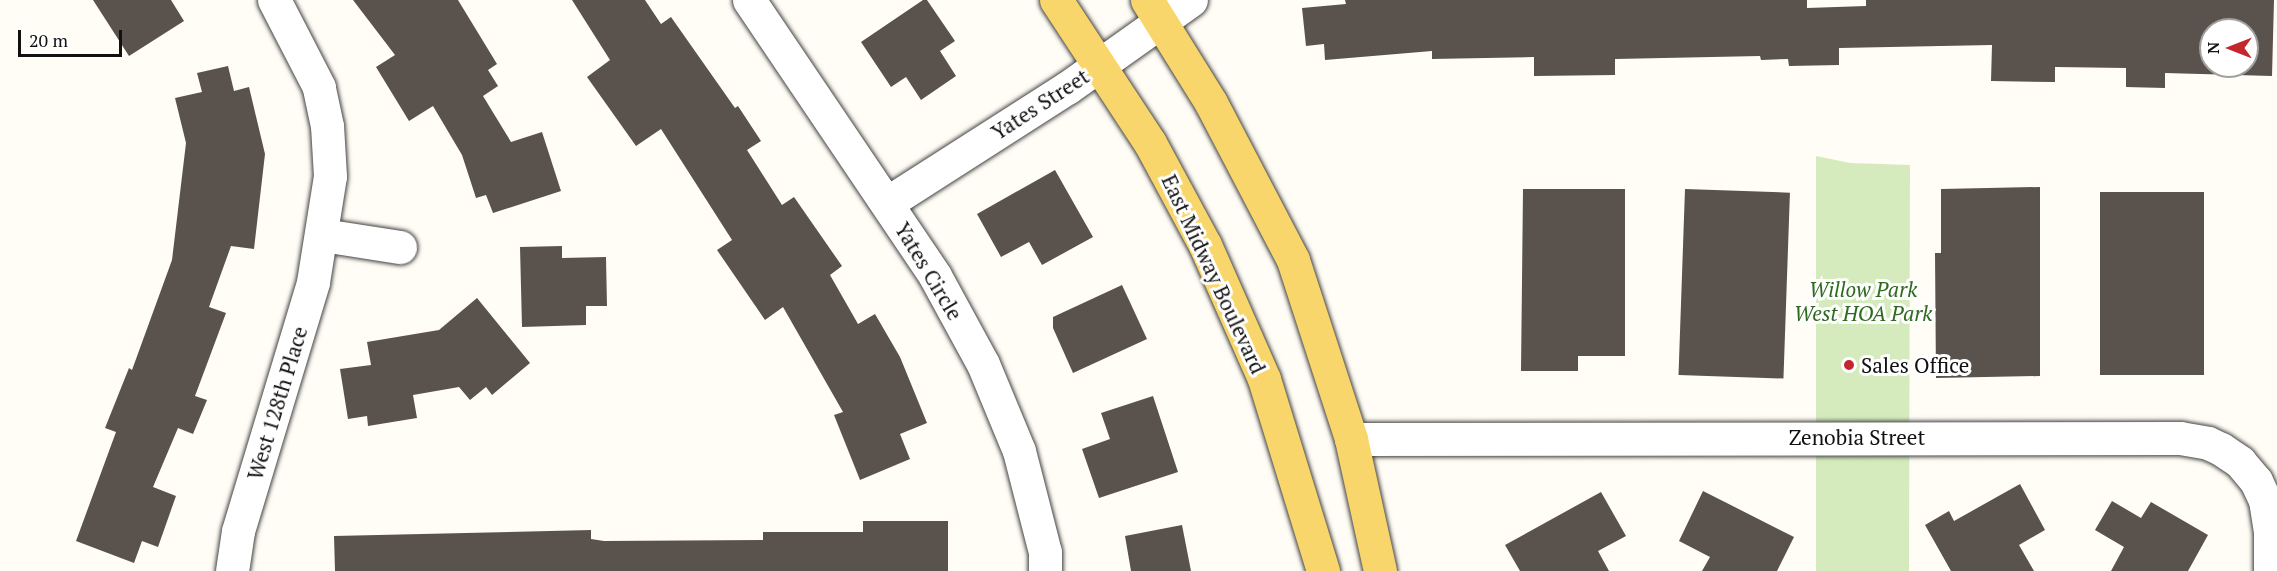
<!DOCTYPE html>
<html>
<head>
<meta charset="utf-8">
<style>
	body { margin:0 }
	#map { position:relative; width:2277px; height:571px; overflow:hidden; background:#fffdf5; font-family:"PT Serif",serif }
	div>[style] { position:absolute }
	.green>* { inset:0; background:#d5ebbd }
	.building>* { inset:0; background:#5a524d; transform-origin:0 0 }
	.roads { filter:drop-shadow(0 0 2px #444) drop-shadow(0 0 2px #444) }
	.minor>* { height:33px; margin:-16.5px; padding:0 16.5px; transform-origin:16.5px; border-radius:16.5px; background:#fff }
	.major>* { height:33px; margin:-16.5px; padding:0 16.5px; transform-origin:16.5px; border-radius:16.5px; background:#f9d66b }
	.dots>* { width:16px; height:16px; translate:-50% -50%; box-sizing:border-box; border:3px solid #fff; border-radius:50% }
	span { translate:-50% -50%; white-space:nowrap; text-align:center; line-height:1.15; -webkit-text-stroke:6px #fff; paint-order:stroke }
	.street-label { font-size:21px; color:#111 }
	.park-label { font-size:21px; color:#2f6b1f; font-style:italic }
	.poi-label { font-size:21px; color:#111 }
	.left { translate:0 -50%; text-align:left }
	.north { position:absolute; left:2199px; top:18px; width:60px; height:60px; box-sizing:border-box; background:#fff; border:2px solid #a0a0a0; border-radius:50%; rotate:270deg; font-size:16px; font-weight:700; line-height:24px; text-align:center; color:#111 }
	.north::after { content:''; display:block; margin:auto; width:21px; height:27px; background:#c4262e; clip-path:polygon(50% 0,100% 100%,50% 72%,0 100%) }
	.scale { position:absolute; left:18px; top:30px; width:104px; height:27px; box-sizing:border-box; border:3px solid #111; border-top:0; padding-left:8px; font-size:18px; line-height:21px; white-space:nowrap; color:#111; -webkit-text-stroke:4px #fff; paint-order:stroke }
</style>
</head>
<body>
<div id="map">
	<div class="green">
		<i style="clip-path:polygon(1816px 156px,1850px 163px,1910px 165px,1909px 571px,1816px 571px)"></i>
	</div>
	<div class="building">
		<i style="clip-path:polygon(93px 0,171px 0,184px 21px,129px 56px)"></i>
		<i style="clip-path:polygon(353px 0,458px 0,497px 64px,488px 70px,498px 86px,483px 96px,511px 142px,542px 132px,561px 191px,493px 213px,486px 195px,476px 198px,462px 155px,433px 106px,409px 121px,376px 67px,395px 55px)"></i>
		<i style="clip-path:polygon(572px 0,645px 0,661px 24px,671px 17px,735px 108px,738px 106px,761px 141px,747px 150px,782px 205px,794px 197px,842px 266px,830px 275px,858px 324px,875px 314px,900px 357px,927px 423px,900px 434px,910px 459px,860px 480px,834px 415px,843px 412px,783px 307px,765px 320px,717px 250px,732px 240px,661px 129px,636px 146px,587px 77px,610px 60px)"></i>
		<i style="clip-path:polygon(923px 0,927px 0,955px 41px,940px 51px,956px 76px,921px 100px,906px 77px,891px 87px,861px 42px)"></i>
		<i style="clip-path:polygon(evenodd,1345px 0,1807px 0,1807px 8px,1866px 6px,1866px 0,2274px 0,2272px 76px,2165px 73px,2165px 88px,2126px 87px,2126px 68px,2055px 67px,2055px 82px,1991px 81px,1992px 45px,1839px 48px,1839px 65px,1789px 66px,1788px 59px,1761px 60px,1760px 56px,1615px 59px,1615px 75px,1534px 76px,1534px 57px,1432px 59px,1432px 51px,1325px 60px,1324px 44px,1306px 46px,1302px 8px,1346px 4px,1345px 0,2211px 30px,2247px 30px,2247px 66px,2211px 66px,2211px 30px)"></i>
		<i style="clip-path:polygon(228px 66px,234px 91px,249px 87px,265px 154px,254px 249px,231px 246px,209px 307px,226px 313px,195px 396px,207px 400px,193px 434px,178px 428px,153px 487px,176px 496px,158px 547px,142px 541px,134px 563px,76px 541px,116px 432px,105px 428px,129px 368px,132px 370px,172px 260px,186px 143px,175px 98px,202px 92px,197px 73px)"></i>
		<i style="clip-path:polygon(1055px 170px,1093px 237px,1042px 265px,1029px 242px,1001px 257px,977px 214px)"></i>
		<i style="clip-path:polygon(2040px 187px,2040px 376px,1936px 378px,1935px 253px,1941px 253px,1941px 189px)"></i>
		<i style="clip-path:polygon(1523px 189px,1625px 189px,1625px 356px,1578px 356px,1578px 371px,1521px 371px)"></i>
		<i style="left:1685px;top:189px;width:105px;height:186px;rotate:2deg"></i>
		<i style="left:2204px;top:192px;width:183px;height:104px;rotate:90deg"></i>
		<i style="clip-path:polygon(562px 246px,562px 258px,606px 257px,607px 306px,586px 306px,586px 325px,522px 327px,520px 247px)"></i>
		<i style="clip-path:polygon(1122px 285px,1147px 339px,1073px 373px,1053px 328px,1053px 317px)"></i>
		<i style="clip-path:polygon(477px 298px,530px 363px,492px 395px,486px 387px,470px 400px,459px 387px,413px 395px,417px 418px,368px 426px,367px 416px,348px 419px,340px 369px,371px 365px,367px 342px,439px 330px)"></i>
		<i style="clip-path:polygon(1153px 396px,1178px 472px,1099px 498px,1082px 449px,1110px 439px,1101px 413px)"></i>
		<i style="clip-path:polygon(2020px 484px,2045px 530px,2019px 545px,2034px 571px,1951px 571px,1925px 525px,1949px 511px,1954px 521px)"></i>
		<i style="clip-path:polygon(1703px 491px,1794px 537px,1777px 571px,1702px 571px,1710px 557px,1679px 541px)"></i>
		<i style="clip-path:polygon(1601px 492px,1626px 536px,1598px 551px,1609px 571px,1520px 571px,1505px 545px)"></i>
		<i style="clip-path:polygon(2112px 501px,2141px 518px,2151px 502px,2208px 535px,2188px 571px,2111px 571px,2124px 547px,2095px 530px)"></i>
		<i style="clip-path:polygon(863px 521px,948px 521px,948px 571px,335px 571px,334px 536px,591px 530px,591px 539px,604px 541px,763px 540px,763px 532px,863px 532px)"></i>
		<i style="clip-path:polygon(1182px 525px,1191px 571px,1131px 571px,1125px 536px)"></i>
	</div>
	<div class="roads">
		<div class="minor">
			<i style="left:749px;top:0;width:333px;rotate:56deg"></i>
			<i style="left:935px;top:276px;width:100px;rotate:61.4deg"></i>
			<i style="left:983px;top:364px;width:94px;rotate:67.5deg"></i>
			<i style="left:1019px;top:451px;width:104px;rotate:75.6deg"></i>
			<i style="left:1045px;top:552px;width:19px;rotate:90deg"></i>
			<i style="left:887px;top:203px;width:214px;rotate:-32.6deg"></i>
			<i style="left:1067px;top:88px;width:152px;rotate:-35.4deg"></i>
			<i style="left:323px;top:235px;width:78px;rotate:8.9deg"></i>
			<i style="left:1351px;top:439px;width:829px;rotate:-0.07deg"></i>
			<i style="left:2180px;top:438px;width:28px;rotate:10deg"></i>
			<i style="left:2208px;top:443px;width:14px;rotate:25deg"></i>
			<i style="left:2221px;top:449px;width:23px;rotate:34deg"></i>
			<i style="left:2240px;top:462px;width:25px;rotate:50deg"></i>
			<i style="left:2256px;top:481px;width:21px;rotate:65deg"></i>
			<i style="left:2265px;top:500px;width:32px;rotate:81deg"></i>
			<i style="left:2270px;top:532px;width:39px;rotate:90deg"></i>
			<i style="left:232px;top:571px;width:40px;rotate:-81.5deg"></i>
			<i style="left:238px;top:531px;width:260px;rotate:-73.2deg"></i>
			<i style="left:313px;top:282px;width:107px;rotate:-80.9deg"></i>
			<i style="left:330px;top:176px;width:50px;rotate:-93.4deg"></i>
			<i style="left:327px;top:126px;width:40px;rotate:-102deg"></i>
			<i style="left:319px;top:87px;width:98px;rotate:-117.3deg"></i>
		</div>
		<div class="major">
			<i style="left:1056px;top:0;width:171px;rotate:56.7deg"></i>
			<i style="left:1150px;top:143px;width:116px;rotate:61.7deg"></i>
			<i style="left:1205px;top:245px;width:146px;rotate:66.2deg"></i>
			<i style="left:1264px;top:379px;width:201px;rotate:72.9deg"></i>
			<i style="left:1147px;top:0;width:121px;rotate:58.1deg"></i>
			<i style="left:1211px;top:103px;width:177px;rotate:62.4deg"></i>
			<i style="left:1293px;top:260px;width:188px;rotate:72deg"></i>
			<i style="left:1351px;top:439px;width:135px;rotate:77.6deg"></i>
		</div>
	</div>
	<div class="dots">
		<i style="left:1849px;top:365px;background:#c4262e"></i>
	</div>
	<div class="street-label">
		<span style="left:1040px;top:104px;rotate:-33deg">Yates Street</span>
		<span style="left:929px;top:271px;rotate:59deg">Yates Circle</span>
		<span style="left:1214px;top:274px;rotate:65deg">East Midway Boulevard</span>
		<span style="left:277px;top:403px;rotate:-73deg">West 128th Place</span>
		<span style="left:1857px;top:437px">Zenobia Street</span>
	</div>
	<div class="park-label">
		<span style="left:1863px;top:301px">Willow Park<br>West HOA Park</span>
	</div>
	<div class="poi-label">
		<span class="left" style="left:1861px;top:365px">Sales Office</span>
	</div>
	<div class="north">N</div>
	<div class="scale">20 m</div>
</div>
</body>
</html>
